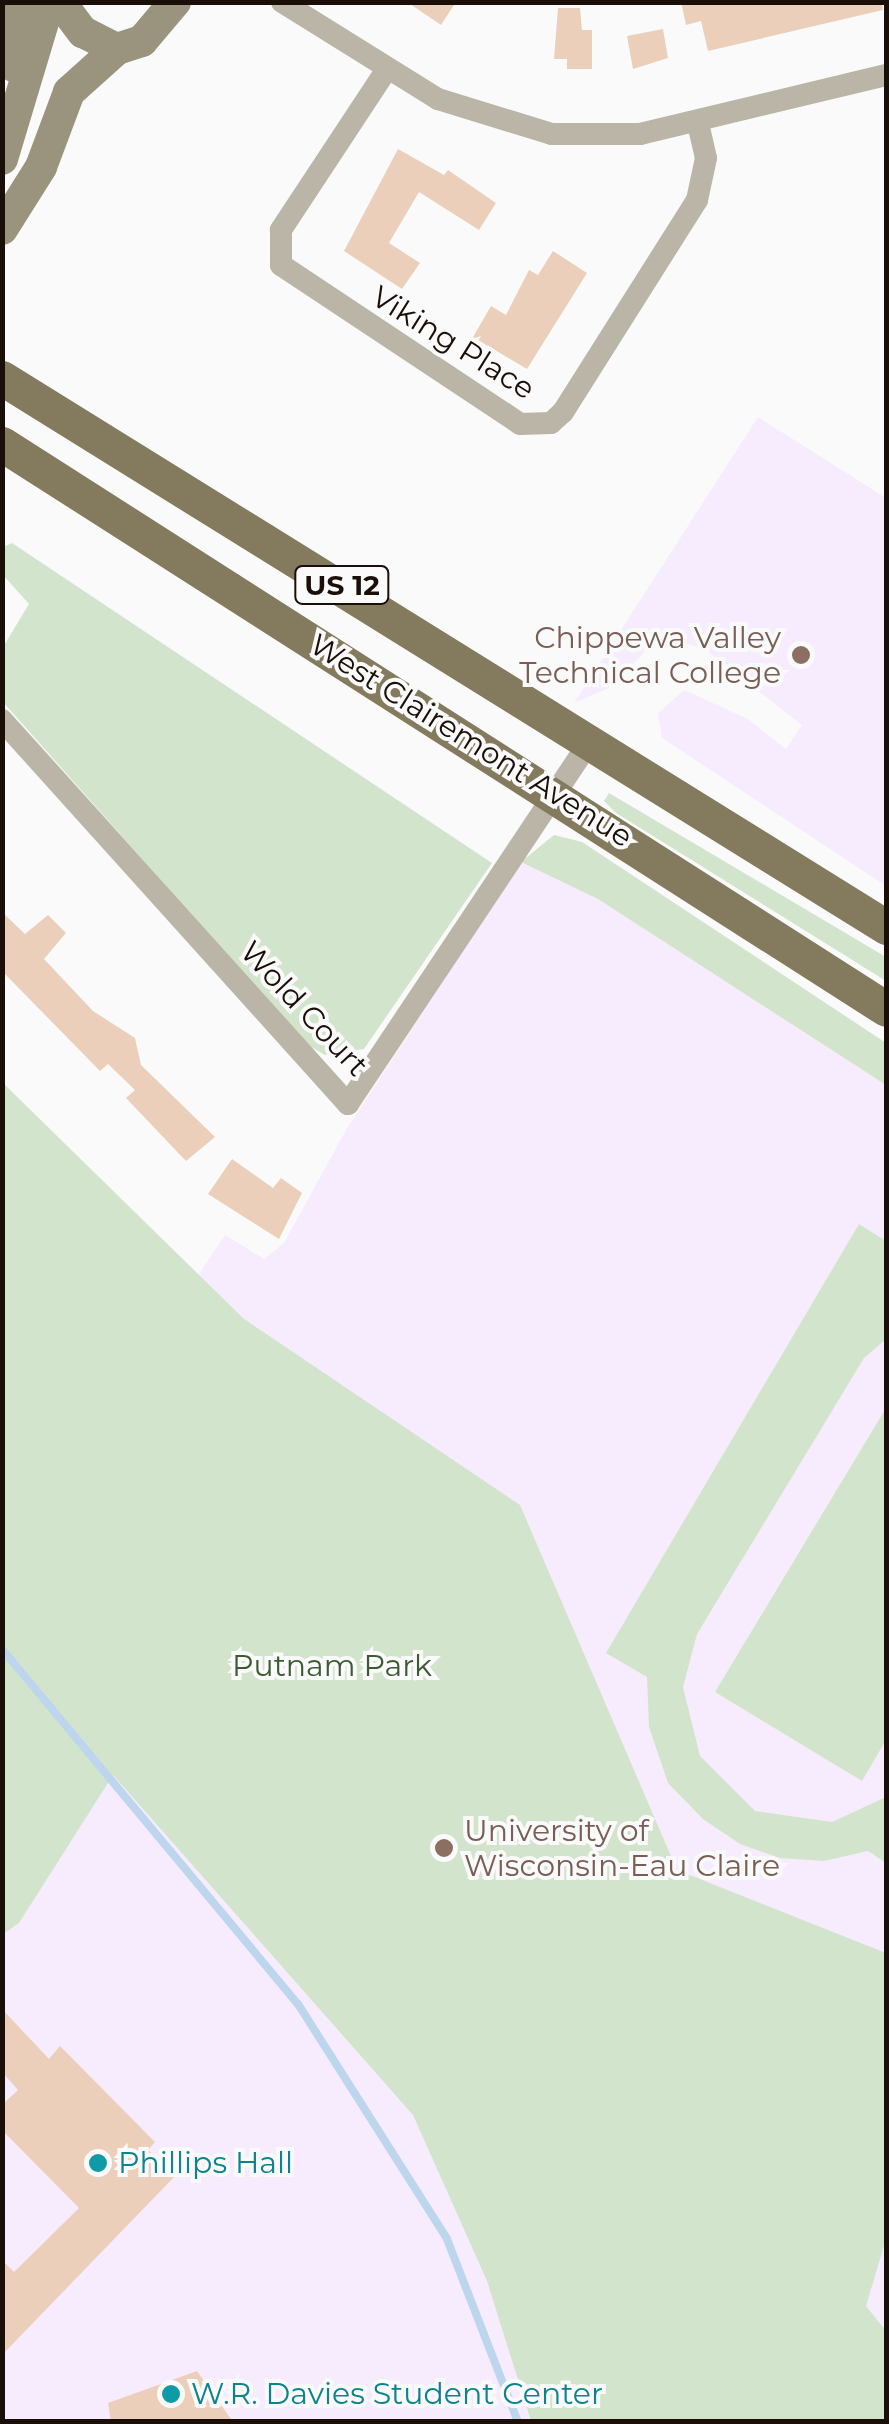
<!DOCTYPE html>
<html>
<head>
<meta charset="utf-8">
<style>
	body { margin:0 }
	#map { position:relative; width:889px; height:2424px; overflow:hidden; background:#fafafa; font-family:Montserrat,sans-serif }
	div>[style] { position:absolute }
	.education>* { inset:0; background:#f6ecfd }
	.green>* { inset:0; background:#d2e5cc }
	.stream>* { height:8px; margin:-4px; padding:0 4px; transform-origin:4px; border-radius:4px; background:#bdd6ee }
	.building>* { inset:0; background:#eccfba }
	.street>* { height:22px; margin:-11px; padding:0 11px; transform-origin:11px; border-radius:11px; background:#bab5a6 }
	.secondary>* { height:32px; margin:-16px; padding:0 16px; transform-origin:16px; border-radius:16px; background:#9a937d }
	.primary>* { height:35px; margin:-17.5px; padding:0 17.5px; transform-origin:17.5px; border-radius:17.5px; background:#847b5f }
	.dots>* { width:28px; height:28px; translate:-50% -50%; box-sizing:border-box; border:5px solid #fafafa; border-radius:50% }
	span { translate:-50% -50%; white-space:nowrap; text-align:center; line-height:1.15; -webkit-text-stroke:8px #fafafa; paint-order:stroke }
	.shield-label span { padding:2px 8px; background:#fafafa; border:2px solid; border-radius:8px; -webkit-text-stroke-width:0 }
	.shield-label { font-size:28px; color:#1a0f08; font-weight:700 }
	.street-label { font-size:30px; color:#1a0f08 }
	.education-label { font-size:30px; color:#785e54 }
	.right { translate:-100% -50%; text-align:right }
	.left { translate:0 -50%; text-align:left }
	.park-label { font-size:30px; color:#3c5b33 }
	.culture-label { font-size:30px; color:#0d838f }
	.frame { position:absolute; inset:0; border:5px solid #1a0f08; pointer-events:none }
</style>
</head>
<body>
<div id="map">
	<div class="education">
		<i style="clip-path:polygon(758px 417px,886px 498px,886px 886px,662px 738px,658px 713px,684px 690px,748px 719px,786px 749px,802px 725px,703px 648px,678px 642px,650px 647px,609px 688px,574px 703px)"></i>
		<i style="clip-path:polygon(554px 835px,582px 842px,886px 1043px,886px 2421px,3px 2421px,2px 1084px,198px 1275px,225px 1235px,264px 1259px,284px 1243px,346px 1130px,521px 862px)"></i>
	</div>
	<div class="green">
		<i style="clip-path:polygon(12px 543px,492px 863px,364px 1049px,325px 1055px,306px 1044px,3px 702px,3px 647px,29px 604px,3px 575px,3px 547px)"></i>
		<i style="clip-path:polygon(609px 793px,886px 957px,886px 981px,616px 813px,604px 801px)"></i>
		<i style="clip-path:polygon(554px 835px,582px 842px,886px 1043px,886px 1085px,598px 899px,521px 862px)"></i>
		<i style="clip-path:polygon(3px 1083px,244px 1319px,520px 1505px,677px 1870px,886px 1953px,886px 2239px,866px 2306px,886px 2331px,886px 2421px,531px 2421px,487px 2281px,413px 2115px,113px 1775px,19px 1923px,3px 1934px)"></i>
		<i style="clip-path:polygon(859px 1224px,886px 1241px,886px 1339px,864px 1358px,697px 1634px,683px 1687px,700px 1756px,755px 1811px,832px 1822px,886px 1797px,886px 1863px,868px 1851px,824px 1861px,780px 1858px,740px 1844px,703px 1819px,668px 1783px,649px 1727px,647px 1677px,606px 1653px)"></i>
		<i style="clip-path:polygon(886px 1408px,886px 1740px,862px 1781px,715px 1692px)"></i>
	</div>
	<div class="stream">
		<i style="left:2px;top:1649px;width:462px;rotate:50.2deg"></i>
		<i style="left:298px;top:2004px;width:278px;rotate:57.6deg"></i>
		<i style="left:447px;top:2239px;width:196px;rotate:68.8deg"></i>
	</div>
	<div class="building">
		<i style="clip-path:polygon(407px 2px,456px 2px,441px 25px)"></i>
		<i style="clip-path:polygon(681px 2px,882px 2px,883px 10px,708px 51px,701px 21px,686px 25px)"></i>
		<i style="clip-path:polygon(558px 8px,580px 8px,582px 30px,592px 30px,592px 69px,567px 69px,567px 59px,554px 59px)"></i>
		<i style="clip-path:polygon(663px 29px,668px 58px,633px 69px,627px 36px)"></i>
		<i style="clip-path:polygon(398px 149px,444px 175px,448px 170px,496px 203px,479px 230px,419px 192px,389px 243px,420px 263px,402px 289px,344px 251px)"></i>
		<i style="clip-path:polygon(553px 251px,587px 273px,527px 369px,473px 337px,491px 306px,506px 315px,529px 270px,538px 275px)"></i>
		<i style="clip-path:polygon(2px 912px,25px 934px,48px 915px,66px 933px,44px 959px,93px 1011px,135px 1038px,141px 1065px,215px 1137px,186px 1161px,126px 1098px,135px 1090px,108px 1064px,100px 1071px,2px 971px)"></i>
		<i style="clip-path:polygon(232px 1159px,273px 1188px,281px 1178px,302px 1193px,279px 1239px,208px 1194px)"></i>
		<i style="clip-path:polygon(2px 2009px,49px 2059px,60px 2046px,155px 2142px,148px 2150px,175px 2176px,2px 2355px,2px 2260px,14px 2272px,79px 2208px,2px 2130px,2px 2105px,18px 2090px,2px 2072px)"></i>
		<i style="clip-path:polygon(197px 2371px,233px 2422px,111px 2422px,108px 2403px)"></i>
	</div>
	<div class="street">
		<i style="left:282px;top:2px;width:184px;rotate:31.9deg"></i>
		<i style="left:438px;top:99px;width:119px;rotate:17.1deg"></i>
		<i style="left:552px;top:134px;width:88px"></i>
		<i style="left:640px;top:134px;width:253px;rotate:-13.5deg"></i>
		<i style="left:387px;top:69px;width:193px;rotate:123.4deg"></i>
		<i style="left:281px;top:230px;width:35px;rotate:90deg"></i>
		<i style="left:281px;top:265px;width:287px;rotate:33.6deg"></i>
		<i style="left:520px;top:424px;width:31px;rotate:-2deg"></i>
		<i style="left:551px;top:423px;width:16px;rotate:-43deg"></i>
		<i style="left:563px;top:412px;width:251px;rotate:-57.7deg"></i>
		<i style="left:697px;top:200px;width:43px;rotate:-77.9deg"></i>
		<i style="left:706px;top:158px;width:37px;rotate:-103deg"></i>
		<i style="left:2px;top:720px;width:517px;rotate:47.98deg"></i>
		<i style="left:348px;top:1104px;width:440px;rotate:-56.3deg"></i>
	</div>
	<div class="secondary">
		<i style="left:60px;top:2px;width:38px;rotate:53deg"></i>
		<i style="left:83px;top:32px;width:38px;rotate:27deg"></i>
		<i style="left:117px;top:49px;width:26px;rotate:-18deg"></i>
		<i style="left:142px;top:41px;width:51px;rotate:-49.8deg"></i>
		<i style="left:14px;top:66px;width:64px;rotate:-85.5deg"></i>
		<i style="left:2px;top:159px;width:164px;rotate:-73.3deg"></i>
		<i style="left:2px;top:229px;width:73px;rotate:-57.8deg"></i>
		<i style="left:41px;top:167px;width:80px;rotate:-69.5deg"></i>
		<i style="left:69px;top:92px;width:64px;rotate:-41.9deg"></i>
	</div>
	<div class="primary">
		<i style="left:2px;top:378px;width:1041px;rotate:31.84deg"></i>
		<i style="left:2px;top:444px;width:1049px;rotate:32.58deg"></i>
	</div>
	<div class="dots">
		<i style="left:801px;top:655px;background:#8d6e63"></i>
		<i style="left:444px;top:1848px;background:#8d6e63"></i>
		<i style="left:98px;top:2163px;background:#0f9aa8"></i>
		<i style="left:171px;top:2394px;background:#0f9aa8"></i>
	</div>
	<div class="shield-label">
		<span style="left:342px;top:585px">US 12</span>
	</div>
	<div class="street-label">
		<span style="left:453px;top:343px;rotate:32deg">Viking Place</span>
		<span style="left:471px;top:741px;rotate:32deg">West Clairemont Avenue</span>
		<span style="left:304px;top:1009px;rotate:47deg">Wold Court</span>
	</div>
	<div class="education-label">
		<span class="right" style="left:781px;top:655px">Chippewa Valley<br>Technical College</span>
		<span class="left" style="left:464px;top:1848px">University of<br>Wisconsin-Eau Claire</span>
	</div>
	<div class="park-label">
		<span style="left:332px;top:1666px">Putnam Park</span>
	</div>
	<div class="culture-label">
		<span class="left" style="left:118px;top:2163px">Phillips Hall</span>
		<span class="left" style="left:191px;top:2394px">W.R. Davies Student Center</span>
	</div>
	<div class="frame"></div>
</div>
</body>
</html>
